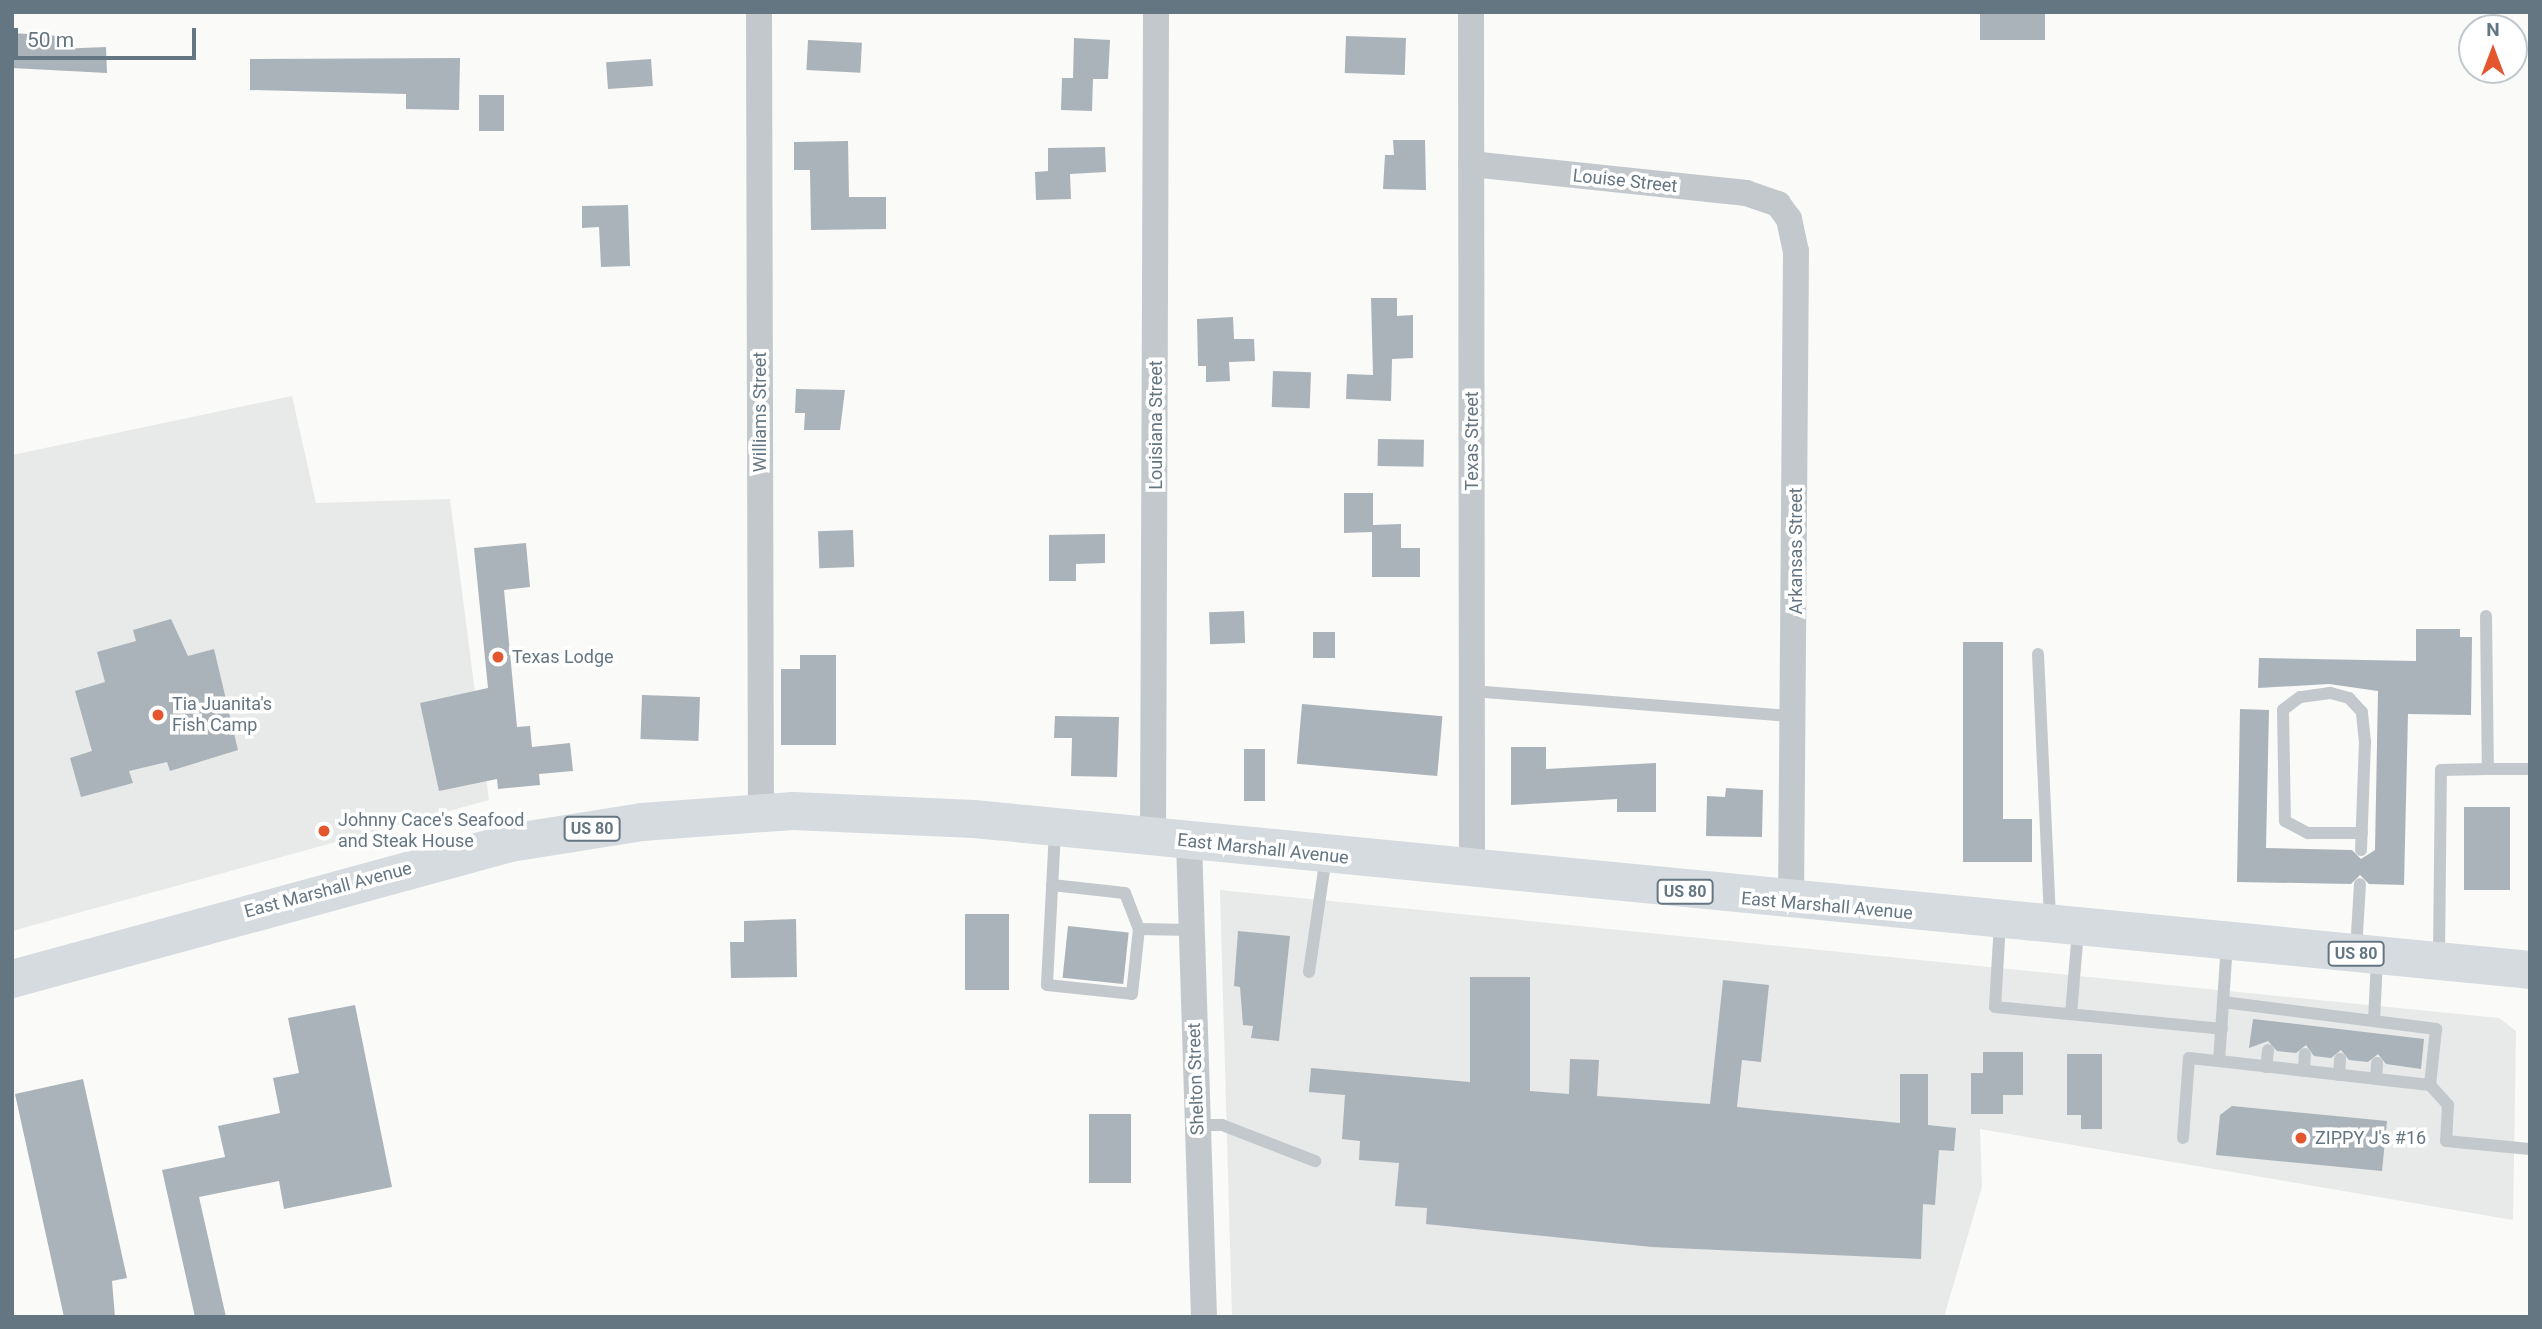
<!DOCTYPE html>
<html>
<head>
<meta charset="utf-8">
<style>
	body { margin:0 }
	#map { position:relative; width:2542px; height:1329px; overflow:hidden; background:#fafaf8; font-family:Roboto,sans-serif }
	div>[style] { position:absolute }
	.built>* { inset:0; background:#e8e9e9 }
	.building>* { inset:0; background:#aab3b9; transform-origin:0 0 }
	.lane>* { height:12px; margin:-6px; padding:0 6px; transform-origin:6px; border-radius:6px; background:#c3c8cc }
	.street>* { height:26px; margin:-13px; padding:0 13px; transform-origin:13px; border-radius:13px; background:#c3c8cc }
	.primary>* { height:38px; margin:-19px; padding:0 19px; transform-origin:19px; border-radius:19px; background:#d6dbdf }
	.dots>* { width:19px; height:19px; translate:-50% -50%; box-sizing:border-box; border:4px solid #fff; border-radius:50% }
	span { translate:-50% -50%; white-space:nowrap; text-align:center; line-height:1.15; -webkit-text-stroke:7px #fff; paint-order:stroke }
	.shield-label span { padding:2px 5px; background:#fff; border:2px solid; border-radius:5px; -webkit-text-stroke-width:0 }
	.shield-label { font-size:16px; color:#657683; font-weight:700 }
	.street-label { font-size:18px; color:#657683 }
	.poi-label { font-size:18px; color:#657683 }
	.left { translate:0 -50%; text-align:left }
	.frame { position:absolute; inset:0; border:14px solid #657683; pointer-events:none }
	.north { position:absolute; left:2458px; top:14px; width:70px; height:70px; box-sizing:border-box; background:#fff; border:2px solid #c1c8cd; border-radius:50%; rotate:0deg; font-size:19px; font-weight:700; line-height:28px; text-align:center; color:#657683 }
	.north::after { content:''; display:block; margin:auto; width:24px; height:32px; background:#e4572e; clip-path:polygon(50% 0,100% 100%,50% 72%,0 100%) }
	.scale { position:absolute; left:14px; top:28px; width:182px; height:32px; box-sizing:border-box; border:4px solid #657683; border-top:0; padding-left:9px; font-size:21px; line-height:24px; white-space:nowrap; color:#657683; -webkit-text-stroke:5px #fff; paint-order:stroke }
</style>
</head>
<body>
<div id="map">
	<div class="built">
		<i style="clip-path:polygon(292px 396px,316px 503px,450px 499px,489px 800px,12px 931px,12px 455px)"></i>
		<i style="clip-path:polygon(1220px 890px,2499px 1018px,2516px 1031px,2513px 1220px,1980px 1129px,1982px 1187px,1944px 1317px,1232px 1317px)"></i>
	</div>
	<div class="building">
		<i style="left:1980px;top:12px;width:65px;height:28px"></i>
		<i style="clip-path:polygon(12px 33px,59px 36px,58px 49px,106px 47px,107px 73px,12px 68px)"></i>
		<i style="left:1346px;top:36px;width:60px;height:37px;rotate:2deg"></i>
		<i style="clip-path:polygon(1074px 38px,1110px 40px,1108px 79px,1093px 79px,1092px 111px,1061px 110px,1062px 78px,1073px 78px)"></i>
		<i style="left:808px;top:40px;width:54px;height:30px;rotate:3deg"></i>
		<i style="clip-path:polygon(460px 58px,459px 110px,406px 109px,406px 94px,250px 90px,250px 59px)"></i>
		<i style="left:651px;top:59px;width:27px;height:45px;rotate:86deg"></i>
		<i style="left:479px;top:95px;width:25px;height:36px"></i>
		<i style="clip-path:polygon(1393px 140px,1425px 140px,1426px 190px,1383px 189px,1385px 155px,1394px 155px)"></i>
		<i style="clip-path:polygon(848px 141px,849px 197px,886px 197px,886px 229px,811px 230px,810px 170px,794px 170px,794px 142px)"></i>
		<i style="clip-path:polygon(1105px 147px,1106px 172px,1070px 174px,1071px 199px,1036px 200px,1035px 172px,1048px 171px,1048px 148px)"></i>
		<i style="clip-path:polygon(628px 205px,630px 266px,601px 267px,599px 227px,582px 228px,582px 206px)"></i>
		<i style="clip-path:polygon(1371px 298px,1397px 298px,1397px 316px,1413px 315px,1413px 358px,1392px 359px,1391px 401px,1346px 399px,1347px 374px,1373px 375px)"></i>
		<i style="clip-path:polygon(1233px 317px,1234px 339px,1254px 339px,1255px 361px,1229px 362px,1230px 381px,1206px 382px,1206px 366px,1198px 366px,1197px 319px)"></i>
		<i style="left:1273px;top:371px;width:38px;height:36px;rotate:2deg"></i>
		<i style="clip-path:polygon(796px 389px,845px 390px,840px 430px,804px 430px,805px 413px,795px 413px)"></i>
		<i style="left:1378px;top:439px;width:46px;height:27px;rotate:1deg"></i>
		<i style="clip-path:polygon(1344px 493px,1373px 493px,1373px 525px,1401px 524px,1401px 548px,1420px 548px,1420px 577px,1372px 577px,1372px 532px,1344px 533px)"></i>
		<i style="left:853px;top:530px;width:37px;height:35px;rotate:88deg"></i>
		<i style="clip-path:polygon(1105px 534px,1105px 563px,1076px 564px,1076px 581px,1049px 581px,1049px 535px)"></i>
		<i style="clip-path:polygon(526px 543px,530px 587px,504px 590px,517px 727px,530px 726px,532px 747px,570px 743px,573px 771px,539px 774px,540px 785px,498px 789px,497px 779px,439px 791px,420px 703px,488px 688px,474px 548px)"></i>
		<i style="left:1244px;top:611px;width:32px;height:35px;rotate:88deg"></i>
		<i style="clip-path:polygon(171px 619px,188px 656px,214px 649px,238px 750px,170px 771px,167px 762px,129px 771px,133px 783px,81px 797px,70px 758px,92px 751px,75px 691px,105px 682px,97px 652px,136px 641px,133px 630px)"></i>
		<i style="clip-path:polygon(2416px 629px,2460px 629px,2460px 637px,2472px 637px,2471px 715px,2408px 714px,2404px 885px,2369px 884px,2360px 875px,2351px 884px,2237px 882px,2240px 709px,2269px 710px,2266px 848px,2352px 850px,2361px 859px,2375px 850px,2378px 691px,2329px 684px,2258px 688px,2259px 658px,2416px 661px)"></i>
		<i style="left:1313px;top:632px;width:22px;height:26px"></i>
		<i style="clip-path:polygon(1963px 642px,2003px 642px,2003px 819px,2032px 819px,2032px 862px,1963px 862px)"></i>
		<i style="clip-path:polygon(800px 655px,836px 655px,836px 745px,781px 745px,781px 669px,800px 669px)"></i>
		<i style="left:642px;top:695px;width:58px;height:44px;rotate:2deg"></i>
		<i style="left:1302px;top:704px;width:141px;height:60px;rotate:5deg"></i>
		<i style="clip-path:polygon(1055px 716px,1119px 717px,1117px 777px,1071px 776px,1072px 738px,1054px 738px)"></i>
		<i style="clip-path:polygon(1511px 747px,1546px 747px,1546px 769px,1656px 763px,1656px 812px,1617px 812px,1617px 799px,1511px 805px)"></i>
		<i style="left:1244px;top:749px;width:21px;height:52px"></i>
		<i style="clip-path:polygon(1726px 788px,1763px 790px,1762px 837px,1706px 836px,1707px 796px,1725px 797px)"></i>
		<i style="left:2464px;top:807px;width:46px;height:83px"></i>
		<i style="left:965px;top:914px;width:44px;height:76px"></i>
		<i style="clip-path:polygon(796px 919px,797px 977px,731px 978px,730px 942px,744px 942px,744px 921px)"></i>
		<i style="left:1068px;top:926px;width:61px;height:52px;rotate:6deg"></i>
		<i style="clip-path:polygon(1238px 931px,1290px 936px,1279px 1041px,1251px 1038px,1253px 1026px,1243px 1025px,1240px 987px,1234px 986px)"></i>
		<i style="clip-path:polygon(1470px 977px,1530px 977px,1530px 1091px,1569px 1094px,1570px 1059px,1599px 1060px,1597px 1096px,1710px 1104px,1723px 980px,1769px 985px,1761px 1062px,1742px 1060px,1737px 1107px,1900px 1123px,1900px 1074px,1928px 1074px,1928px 1125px,1956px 1128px,1954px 1151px,1939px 1150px,1935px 1205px,1923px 1204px,1921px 1259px,1652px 1247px,1426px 1224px,1427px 1208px,1395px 1206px,1399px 1163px,1359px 1160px,1360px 1141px,1342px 1139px,1345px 1095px,1309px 1092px,1311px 1068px,1470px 1082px)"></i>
		<i style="clip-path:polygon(355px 1005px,392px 1187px,284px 1209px,279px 1181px,199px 1197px,226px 1317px,195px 1317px,162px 1170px,225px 1157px,218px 1126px,280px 1113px,273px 1078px,299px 1073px,288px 1018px)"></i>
		<i style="clip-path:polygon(2253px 1019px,2424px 1039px,2421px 1069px,2386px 1064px,2378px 1054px,2368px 1062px,2349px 1060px,2341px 1050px,2331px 1058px,2314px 1056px,2306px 1045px,2296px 1053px,2277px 1051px,2268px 1041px,2249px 1048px)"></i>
		<i style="clip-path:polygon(1983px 1052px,2023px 1052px,2023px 1095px,2003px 1095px,2003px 1114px,1971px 1114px,1971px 1073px,1983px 1073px)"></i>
		<i style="clip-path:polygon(2067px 1054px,2102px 1054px,2102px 1129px,2081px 1129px,2081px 1115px,2067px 1115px)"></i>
		<i style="clip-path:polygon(83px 1079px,127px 1278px,112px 1281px,115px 1317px,64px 1317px,15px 1094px)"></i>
		<i style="clip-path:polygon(2232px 1106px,2387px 1121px,2382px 1171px,2216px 1155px,2220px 1115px)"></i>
		<i style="left:1089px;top:1114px;width:42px;height:69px"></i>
	</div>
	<div class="lane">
		<i style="left:2486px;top:616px;width:153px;rotate:89.3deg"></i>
		<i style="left:2488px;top:769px;width:42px"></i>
		<i style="left:2038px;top:654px;width:265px;rotate:87.4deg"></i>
		<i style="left:1472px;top:691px;width:322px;rotate:4.5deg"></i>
		<i style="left:1055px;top:831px;width:154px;rotate:93deg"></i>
		<i style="left:1047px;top:985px;width:85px;rotate:6deg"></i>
		<i style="left:1132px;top:994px;width:65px;rotate:-83.9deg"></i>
		<i style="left:1139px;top:929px;width:53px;rotate:1.1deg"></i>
		<i style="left:2361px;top:850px;width:108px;rotate:-87.9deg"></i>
		<i style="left:2365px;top:742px;width:30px;rotate:-96deg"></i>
		<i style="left:2362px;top:712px;width:19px;rotate:-133deg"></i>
		<i style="left:2349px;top:698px;width:20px;rotate:-165deg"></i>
		<i style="left:2330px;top:693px;width:30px;rotate:172deg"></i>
		<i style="left:2300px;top:697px;width:21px;rotate:143deg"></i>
		<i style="left:2283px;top:710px;width:111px;rotate:89deg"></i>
		<i style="left:2285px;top:821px;width:26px;rotate:28deg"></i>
		<i style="left:2308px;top:833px;width:54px"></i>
		<i style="left:1052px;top:885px;width:73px;rotate:6.3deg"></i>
		<i style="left:1125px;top:893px;width:39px;rotate:69deg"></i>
		<i style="left:2000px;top:923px;width:84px;rotate:93.4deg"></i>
		<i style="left:1995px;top:1007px;width:228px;rotate:5.5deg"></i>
		<i style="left:2227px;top:944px;width:117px;rotate:93.9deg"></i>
		<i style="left:2219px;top:1061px;width:212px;rotate:6.5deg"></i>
		<i style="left:2430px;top:1085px;width:27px;rotate:48deg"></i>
		<i style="left:2448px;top:1105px;width:36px;rotate:93deg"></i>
		<i style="left:2446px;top:1141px;width:84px;rotate:5.4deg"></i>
		<i style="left:2356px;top:951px;width:67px;rotate:-86.6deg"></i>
		<i style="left:2439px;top:957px;width:187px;rotate:-89.4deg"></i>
		<i style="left:2441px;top:770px;width:47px;rotate:-1.2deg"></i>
		<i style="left:1309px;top:972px;width:116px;rotate:-81.6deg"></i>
		<i style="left:2223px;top:1002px;width:215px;rotate:7.2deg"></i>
		<i style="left:2436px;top:1029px;width:56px;rotate:96.1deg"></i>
		<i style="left:2071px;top:1014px;width:84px;rotate:-85.2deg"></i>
		<i style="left:2374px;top:1021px;width:62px;rotate:-87.2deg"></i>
		<i style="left:2266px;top:1067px;width:17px;rotate:-83deg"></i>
		<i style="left:2304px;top:1071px;width:17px;rotate:-87deg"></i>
		<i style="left:2339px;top:1075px;width:16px;rotate:-86deg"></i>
		<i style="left:2376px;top:1079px;width:16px;rotate:-86deg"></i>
		<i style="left:1198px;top:1125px;width:24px"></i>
		<i style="left:1222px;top:1125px;width:100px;rotate:21.2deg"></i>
		<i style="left:2183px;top:1138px;width:80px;rotate:-85.7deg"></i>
		<i style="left:2189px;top:1058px;width:30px;rotate:6deg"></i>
	</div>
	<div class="street">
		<i style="left:759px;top:12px;width:800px;rotate:89.86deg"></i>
		<i style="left:1471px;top:12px;width:858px;rotate:89.93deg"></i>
		<i style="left:1471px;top:164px;width:277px;rotate:6deg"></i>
		<i style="left:1746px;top:193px;width:34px;rotate:19deg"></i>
		<i style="left:1778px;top:204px;width:19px;rotate:54deg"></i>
		<i style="left:1789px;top:219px;width:33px;rotate:78deg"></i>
		<i style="left:1796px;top:251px;width:652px;rotate:90.44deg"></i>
		<i style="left:1153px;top:837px;width:825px;rotate:-89.79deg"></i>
		<i style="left:1189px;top:841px;width:476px;rotate:88.2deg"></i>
	</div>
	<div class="primary">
		<i style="left:12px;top:979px;width:516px;rotate:-15.27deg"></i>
		<i style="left:510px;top:843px;width:134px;rotate:-9deg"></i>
		<i style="left:642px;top:822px;width:151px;rotate:-4.2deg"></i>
		<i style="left:793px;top:811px;width:181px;rotate:2.5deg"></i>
		<i style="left:974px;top:819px;width:1563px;rotate:5.54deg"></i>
	</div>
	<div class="dots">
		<i style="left:498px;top:657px;background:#e4572e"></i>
		<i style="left:158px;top:715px;background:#e4572e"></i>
		<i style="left:324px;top:831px;background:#e4572e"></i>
		<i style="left:2301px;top:1138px;background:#e4572e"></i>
	</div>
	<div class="shield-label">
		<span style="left:592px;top:829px">US 80</span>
		<span style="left:1685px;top:892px">US 80</span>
		<span style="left:2356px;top:954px">US 80</span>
	</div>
	<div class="street-label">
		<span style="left:1625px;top:181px;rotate:6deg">Louise Street</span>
		<span style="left:760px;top:412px;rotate:-90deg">Williams Street</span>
		<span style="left:1156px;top:425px;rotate:-90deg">Louisiana Street</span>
		<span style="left:1472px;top:441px;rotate:-90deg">Texas Street</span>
		<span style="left:1796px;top:551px;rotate:-90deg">Arkansas Street</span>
		<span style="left:1263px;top:849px;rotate:6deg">East Marshall Avenue</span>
		<span style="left:328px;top:890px;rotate:-15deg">East Marshall Avenue</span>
		<span style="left:1827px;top:906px;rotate:5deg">East Marshall Avenue</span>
		<span style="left:1196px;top:1079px;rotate:-92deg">Shelton Street</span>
	</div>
	<div class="poi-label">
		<span class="left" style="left:512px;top:657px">Texas Lodge</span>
		<span class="left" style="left:172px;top:715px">Tia Juanita's<br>Fish Camp</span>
		<span class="left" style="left:338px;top:831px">Johnny Cace's Seafood<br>and Steak House</span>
		<span class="left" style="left:2315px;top:1138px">ZIPPY J's #16</span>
	</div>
	<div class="frame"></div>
	<div class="north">N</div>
	<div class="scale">50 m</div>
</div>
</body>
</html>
